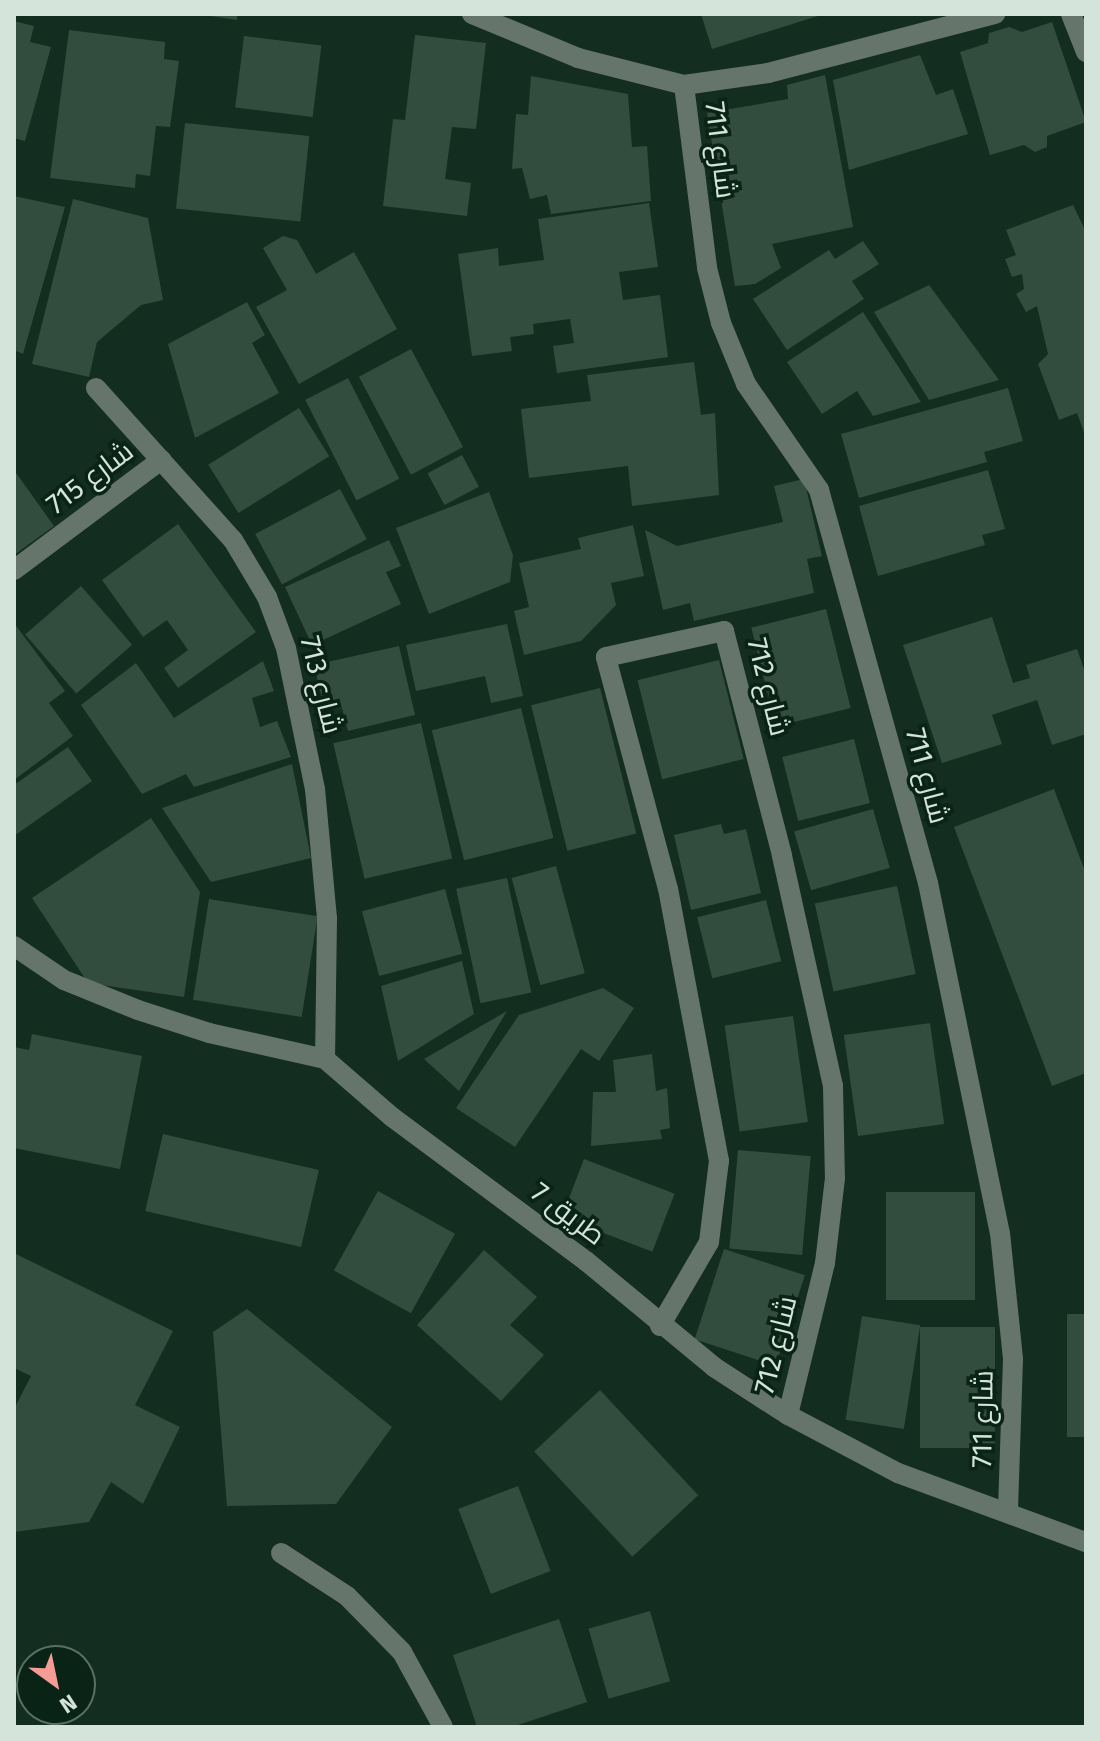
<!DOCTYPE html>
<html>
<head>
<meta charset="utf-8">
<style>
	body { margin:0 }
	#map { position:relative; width:1100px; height:1741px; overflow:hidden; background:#132d20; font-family:"Fira Sans",Cairo,sans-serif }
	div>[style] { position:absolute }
	.building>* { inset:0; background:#324d3e; transform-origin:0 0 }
	.minor>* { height:20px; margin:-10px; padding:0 10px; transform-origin:10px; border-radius:10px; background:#66756c }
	span { translate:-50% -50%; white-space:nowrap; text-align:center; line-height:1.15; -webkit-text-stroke:7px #092316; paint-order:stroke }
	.street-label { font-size:28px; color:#d4e4db }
	.frame { position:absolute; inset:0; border:16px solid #d4e4db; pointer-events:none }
	.north { position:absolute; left:16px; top:1645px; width:80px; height:80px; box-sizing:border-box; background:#092316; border:2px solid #5a7065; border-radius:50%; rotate:147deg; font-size:22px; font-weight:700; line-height:32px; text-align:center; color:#d4e4db }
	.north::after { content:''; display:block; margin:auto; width:28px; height:36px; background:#f59c95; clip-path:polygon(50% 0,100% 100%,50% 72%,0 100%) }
</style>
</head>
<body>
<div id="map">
	<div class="building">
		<i style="clip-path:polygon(197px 14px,237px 14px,237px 20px)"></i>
		<i style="clip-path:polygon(701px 14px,820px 14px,821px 15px,712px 49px)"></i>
		<i style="clip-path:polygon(14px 21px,34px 26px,30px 42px,51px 47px,25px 141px,14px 138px)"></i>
		<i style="clip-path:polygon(1052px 22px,1086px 122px,1047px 136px,1047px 147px,1035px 152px,1024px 145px,990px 155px,960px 52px,988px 43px,989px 33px,1009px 27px,1022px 32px)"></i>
		<i style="clip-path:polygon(69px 30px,165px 42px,164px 59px,179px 61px,170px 127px,156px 126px,150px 176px,136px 174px,135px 188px,50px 178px)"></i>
		<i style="clip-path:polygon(415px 35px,486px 43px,476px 129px,452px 127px,445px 179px,471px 183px,467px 216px,383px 206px,393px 119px,405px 120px)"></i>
		<i style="left:244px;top:36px;width:78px;height:72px;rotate:7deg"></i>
		<i style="clip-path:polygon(920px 55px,936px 95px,953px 89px,968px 134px,849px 170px,833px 80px)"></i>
		<i style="clip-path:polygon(825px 75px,853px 227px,772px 244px,781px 268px,755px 284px,735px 286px,707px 113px,788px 99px,787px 85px)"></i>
		<i style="clip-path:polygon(531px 76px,628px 94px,632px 147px,647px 146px,651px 201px,551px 214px,547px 195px,530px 199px,522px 168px,512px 169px,516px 114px,528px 115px)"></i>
		<i style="left:185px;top:123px;width:125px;height:86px;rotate:6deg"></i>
		<i style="clip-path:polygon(14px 196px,65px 207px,23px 354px,14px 350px)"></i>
		<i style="clip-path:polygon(73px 199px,148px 218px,163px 300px,141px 305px,97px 342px,89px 377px,32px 364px)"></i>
		<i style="clip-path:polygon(649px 203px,658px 267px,619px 272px,623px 300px,660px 295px,668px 357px,557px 373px,553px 346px,574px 343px,570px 319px,533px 324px,534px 334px,510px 337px,512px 351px,472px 356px,458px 254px,498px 248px,499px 266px,544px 260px,538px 219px)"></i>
		<i style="clip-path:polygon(1073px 205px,1086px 232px,1086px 438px,1077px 413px,1059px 420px,1038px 364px,1048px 354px,1037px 306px,1026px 312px,1016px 294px,1024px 289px,1022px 274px,1012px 277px,1005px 259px,1016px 255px,1006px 230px)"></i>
		<i style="clip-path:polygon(283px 236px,297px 240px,316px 274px,354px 252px,397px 329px,299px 384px,256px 307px,287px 290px,263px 248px)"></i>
		<i style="clip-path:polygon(863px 241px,879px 264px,852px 281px,864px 299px,787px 350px,753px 299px,829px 250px,835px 259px)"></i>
		<i style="clip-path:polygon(929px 285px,999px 380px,929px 400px,874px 312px)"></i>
		<i style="clip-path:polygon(247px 302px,265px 335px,252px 343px,279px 393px,195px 438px,168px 344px)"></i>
		<i style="clip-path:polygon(863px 312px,921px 402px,873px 416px,857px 391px,822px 414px,787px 362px)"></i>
		<i style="left:411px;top:349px;width:111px;height:59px;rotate:62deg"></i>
		<i style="clip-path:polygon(694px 362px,701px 415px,715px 413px,719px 495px,632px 506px,628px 466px,529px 478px,521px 409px,591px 401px,587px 375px)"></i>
		<i style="left:348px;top:378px;width:113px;height:48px;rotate:63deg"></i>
		<i style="clip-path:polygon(1008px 388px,1023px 441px,984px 452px,987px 462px,859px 498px,841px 434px)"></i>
		<i style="left:299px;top:408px;width:57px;height:107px;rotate:58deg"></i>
		<i style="left:462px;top:455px;width:36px;height:39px;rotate:62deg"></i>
		<i style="clip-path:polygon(14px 470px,54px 526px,14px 555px)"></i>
		<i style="clip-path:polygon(988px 470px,1005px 529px,982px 535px,985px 545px,878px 576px,859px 506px)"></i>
		<i style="clip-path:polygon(804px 479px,822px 556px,807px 559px,814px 593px,694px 621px,690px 603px,663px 610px,645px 530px,677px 546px,783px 522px,774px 486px)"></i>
		<i style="left:340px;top:489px;width:57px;height:96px;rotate:62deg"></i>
		<i style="clip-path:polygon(489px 492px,513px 555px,510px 582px,429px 614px,396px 528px)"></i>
		<i style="clip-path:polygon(178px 524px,256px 632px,178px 688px,164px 668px,188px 650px,167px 620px,143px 637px,102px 580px)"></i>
		<i style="clip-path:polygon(633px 525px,644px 576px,611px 583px,616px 605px,581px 641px,524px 655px,514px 611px,529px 607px,519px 563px,581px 549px,578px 538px)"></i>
		<i style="clip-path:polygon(389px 540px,401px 566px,386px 572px,401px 604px,312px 645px,285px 587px)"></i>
		<i style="left:81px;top:586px;width:78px;height:74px;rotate:49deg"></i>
		<i style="left:826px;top:609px;width:102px;height:77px;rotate:76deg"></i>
		<i style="clip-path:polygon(992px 617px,1013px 683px,1030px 678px,1026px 665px,1077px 649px,1086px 675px,1086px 734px,1052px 745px,1037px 700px,992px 715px,1002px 744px,942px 763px,903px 645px)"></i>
		<i style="clip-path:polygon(14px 623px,65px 691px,49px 703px,73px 736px,14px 780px)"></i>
		<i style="clip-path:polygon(507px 624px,523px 696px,491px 703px,485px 676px,416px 691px,406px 645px)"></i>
		<i style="clip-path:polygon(399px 646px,415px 715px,348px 731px,342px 708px,325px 711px,314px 665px)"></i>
		<i style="left:719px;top:660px;width:102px;height:84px;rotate:76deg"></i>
		<i style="clip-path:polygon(263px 661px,274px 691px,252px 698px,260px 727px,277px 721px,291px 757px,194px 787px,186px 774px,142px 794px,81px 705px,136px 663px,174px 718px)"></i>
		<i style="left:600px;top:688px;width:150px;height:71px;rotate:76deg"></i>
		<i style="left:521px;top:708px;width:134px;height:92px;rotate:76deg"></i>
		<i style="left:421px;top:723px;width:139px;height:90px;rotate:77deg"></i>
		<i style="left:854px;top:739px;width:66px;height:74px;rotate:76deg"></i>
		<i style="clip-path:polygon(68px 747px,92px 781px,14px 836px,14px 785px)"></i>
		<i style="clip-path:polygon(292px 764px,311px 858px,211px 882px,162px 808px)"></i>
		<i style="clip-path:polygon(1054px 789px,1086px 874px,1086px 1073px,1052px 1086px,954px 827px)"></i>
		<i style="left:873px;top:809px;width:61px;height:82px;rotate:74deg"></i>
		<i style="clip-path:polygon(151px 818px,200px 892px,184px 997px,88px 983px,32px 898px)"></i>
		<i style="clip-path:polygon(721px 824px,724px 834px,746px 829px,761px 893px,691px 910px,674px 835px)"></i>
		<i style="left:556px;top:866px;width:111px;height:46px;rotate:75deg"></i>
		<i style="left:507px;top:878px;width:117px;height:52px;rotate:78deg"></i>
		<i style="left:897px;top:886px;width:90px;height:84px;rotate:78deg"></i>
		<i style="left:445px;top:889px;width:67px;height:86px;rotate:75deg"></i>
		<i style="left:209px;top:899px;width:110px;height:102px;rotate:9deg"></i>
		<i style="left:766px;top:900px;width:63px;height:71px;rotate:76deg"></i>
		<i style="clip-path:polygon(462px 961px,474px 1014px,398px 1061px,381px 986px)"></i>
		<i style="clip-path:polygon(603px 988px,634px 1008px,599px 1061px,581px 1049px,515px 1147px,456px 1108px,519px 1015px)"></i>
		<i style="clip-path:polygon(507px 1011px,459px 1091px,424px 1059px)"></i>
		<i style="left:793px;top:1016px;width:107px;height:69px;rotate:82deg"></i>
		<i style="left:930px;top:1023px;width:102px;height:87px;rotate:82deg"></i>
		<i style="clip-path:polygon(32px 1034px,142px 1056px,120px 1169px,14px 1148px,14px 1047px,29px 1050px)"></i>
		<i style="clip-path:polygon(652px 1054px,656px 1091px,667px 1088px,670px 1128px,660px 1130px,662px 1139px,591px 1146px,593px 1092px,616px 1092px,613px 1060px)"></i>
		<i style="left:163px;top:1134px;width:160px;height:79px;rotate:13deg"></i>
		<i style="left:738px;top:1150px;width:73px;height:99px;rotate:5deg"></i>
		<i style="left:584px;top:1159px;width:97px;height:62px;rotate:21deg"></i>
		<i style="left:378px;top:1191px;width:88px;height:91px;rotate:29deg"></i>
		<i style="left:886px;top:1192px;width:89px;height:108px"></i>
		<i style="left:724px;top:1249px;width:85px;height:95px;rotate:18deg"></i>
		<i style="clip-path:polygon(484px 1250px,537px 1297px,510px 1325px,544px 1355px,501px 1401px,417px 1325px)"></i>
		<i style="clip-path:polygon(14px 1253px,173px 1331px,135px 1405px,180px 1427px,143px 1504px,111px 1482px,89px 1522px,14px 1532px,14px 1409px,31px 1376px,14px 1368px)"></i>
		<i style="clip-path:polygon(247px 1309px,392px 1427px,336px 1504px,227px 1506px,213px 1332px)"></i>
		<i style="left:1067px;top:1314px;width:19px;height:123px"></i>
		<i style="left:862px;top:1316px;width:59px;height:105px;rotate:9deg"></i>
		<i style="left:920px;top:1327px;width:75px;height:121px"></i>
		<i style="left:600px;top:1390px;width:144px;height:90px;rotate:47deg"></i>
		<i style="left:518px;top:1486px;width:91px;height:64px;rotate:69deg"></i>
		<i style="left:650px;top:1611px;width:73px;height:64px;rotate:74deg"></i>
		<i style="clip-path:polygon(559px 1619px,587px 1702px,512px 1727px,477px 1727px,453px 1655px)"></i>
	</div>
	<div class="minor">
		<i style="left:472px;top:14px;width:115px;rotate:22.5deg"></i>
		<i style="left:578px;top:58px;width:109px;rotate:14.3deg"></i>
		<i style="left:684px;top:85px;width:85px;rotate:-8.1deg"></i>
		<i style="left:768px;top:73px;width:235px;rotate:-14.6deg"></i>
		<i style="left:1071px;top:14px;width:41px;rotate:68.5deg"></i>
		<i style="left:684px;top:85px;width:184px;rotate:82.8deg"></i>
		<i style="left:707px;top:268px;width:57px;rotate:75.7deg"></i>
		<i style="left:721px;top:323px;width:66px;rotate:67.7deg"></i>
		<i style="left:746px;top:384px;width:129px;rotate:55.4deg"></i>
		<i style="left:819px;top:490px;width:408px;rotate:74.5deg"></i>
		<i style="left:928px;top:883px;width:357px;rotate:78.4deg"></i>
		<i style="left:1000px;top:1233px;width:127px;rotate:84.1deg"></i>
		<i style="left:1013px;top:1359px;width:153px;rotate:91.9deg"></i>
		<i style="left:96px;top:388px;width:205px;rotate:48deg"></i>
		<i style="left:233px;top:540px;width:66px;rotate:59.2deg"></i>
		<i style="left:267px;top:597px;width:54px;rotate:69.6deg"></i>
		<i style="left:286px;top:648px;width:144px;rotate:78.4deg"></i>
		<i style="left:315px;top:789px;width:130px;rotate:84.7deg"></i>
		<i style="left:327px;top:918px;width:141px;rotate:90.8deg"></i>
		<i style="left:14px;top:570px;width:184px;rotate:-36.8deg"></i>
		<i style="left:14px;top:946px;width:60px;rotate:34.2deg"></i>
		<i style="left:64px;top:980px;width:80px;rotate:22.1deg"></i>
		<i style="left:138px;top:1010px;width:75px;rotate:17.9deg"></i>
		<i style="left:209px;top:1033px;width:119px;rotate:12.6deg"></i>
		<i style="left:325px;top:1059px;width:89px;rotate:40.9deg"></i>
		<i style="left:392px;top:1117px;width:242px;rotate:36.6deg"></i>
		<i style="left:586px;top:1261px;width:166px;rotate:39.6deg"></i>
		<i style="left:714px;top:1367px;width:88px;rotate:33deg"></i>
		<i style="left:788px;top:1415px;width:124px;rotate:27.8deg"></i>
		<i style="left:898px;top:1473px;width:200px;rotate:20.2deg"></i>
		<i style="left:660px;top:1326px;width:97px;rotate:-59.7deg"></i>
		<i style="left:709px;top:1242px;width:82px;rotate:-83deg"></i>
		<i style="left:719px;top:1161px;width:277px;rotate:-100.6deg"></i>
		<i style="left:668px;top:889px;width:240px;rotate:-105deg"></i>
		<i style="left:606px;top:657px;width:121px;rotate:-12.4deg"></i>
		<i style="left:724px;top:631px;width:232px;rotate:75.5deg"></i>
		<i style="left:782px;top:856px;width:236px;rotate:77.5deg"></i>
		<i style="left:833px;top:1086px;width:92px;rotate:88.8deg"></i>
		<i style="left:835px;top:1178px;width:86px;rotate:96.7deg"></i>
		<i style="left:825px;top:1263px;width:156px;rotate:103.7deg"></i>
		<i style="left:281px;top:1553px;width:79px;rotate:33.1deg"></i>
		<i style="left:347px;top:1596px;width:78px;rotate:45.5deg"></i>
		<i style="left:402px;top:1652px;width:85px;rotate:61.3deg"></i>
	</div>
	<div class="street-label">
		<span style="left:720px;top:150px;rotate:83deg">شارع 711</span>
		<span style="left:90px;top:478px;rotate:-37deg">شارع 715</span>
		<span style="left:321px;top:685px;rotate:76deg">شارع 713</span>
		<span style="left:768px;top:687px;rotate:76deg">شارع 712</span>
		<span style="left:927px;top:776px;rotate:75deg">شارع 711</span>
		<span style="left:568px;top:1214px;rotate:37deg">7 طريق</span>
		<span style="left:776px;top:1345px;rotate:-76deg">شارع 712</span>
		<span style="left:983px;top:1419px;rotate:-89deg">شارع 711</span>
	</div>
	<div class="frame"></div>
	<div class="north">N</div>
</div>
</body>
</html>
